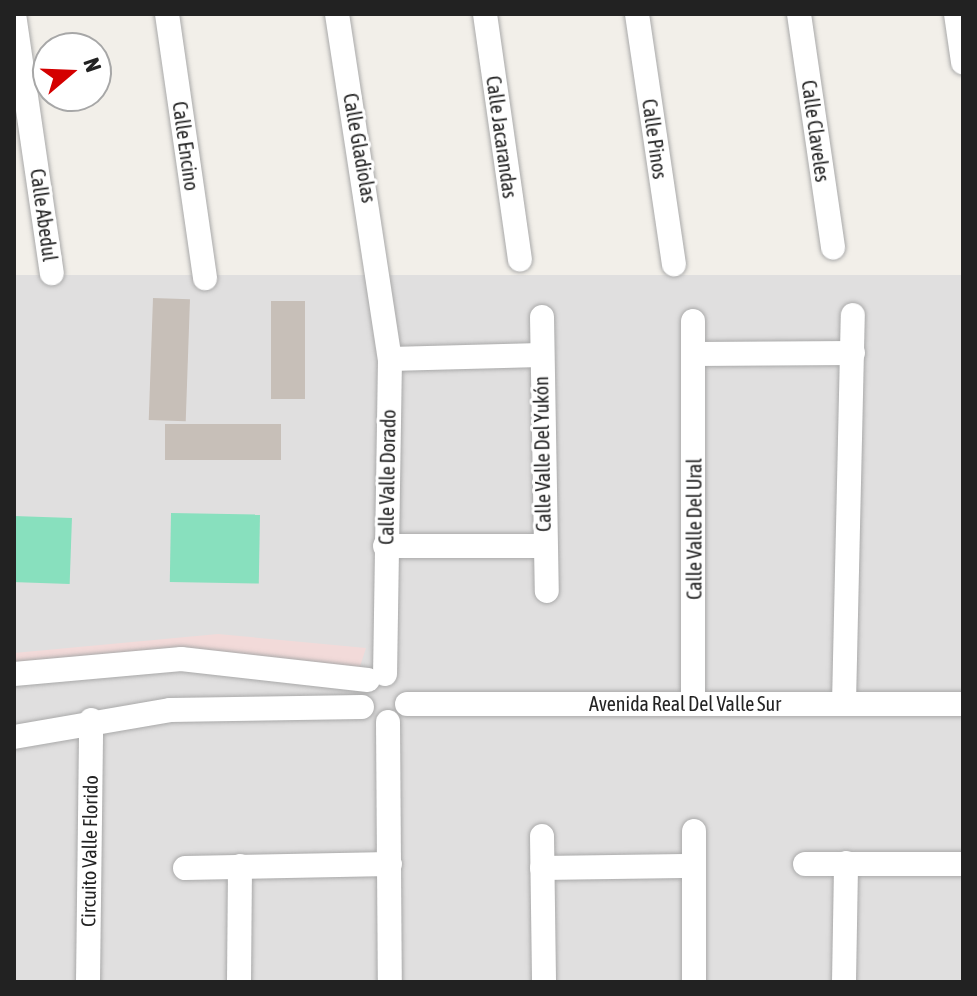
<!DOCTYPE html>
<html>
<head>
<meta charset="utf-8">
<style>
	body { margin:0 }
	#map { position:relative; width:977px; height:996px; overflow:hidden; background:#f2efe9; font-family:"Asap Condensed",sans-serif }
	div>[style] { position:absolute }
	.residential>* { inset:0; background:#e0dfdf; transform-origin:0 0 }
	.commercial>* { inset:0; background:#f2dad9 }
	.pitch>* { inset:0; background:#88e0be; transform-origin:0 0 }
	.building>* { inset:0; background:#c7bfb8; transform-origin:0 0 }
	.roads { filter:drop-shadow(0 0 2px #a9a9a9) drop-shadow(0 0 2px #a9a9a9) }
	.street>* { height:24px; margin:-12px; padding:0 12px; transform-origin:12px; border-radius:12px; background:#fff }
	span { translate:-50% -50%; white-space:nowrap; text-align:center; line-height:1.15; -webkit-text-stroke:6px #fff; paint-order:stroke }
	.street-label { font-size:20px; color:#222 }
	.frame { position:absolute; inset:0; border:16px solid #222; pointer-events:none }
	.north { position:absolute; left:32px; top:32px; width:80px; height:80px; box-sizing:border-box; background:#fff; border:2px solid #a7a7a7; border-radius:50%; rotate:71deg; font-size:22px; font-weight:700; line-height:32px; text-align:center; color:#222 }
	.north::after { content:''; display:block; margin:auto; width:28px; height:36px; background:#d40000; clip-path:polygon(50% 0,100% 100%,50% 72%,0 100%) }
</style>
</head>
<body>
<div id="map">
	<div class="residential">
		<i style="left:963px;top:275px;width:707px;height:949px;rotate:90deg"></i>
	</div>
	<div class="commercial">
		<i style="clip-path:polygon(218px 634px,366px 648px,354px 685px,186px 667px,14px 685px,14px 653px)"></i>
	</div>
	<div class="pitch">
		<i style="left:171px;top:513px;width:89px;height:69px;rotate:1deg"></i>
		<i style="left:14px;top:516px;width:58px;height:66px;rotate:2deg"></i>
	</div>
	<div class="building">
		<i style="left:153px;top:298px;width:37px;height:122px;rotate:2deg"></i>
		<i style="left:271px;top:301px;width:34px;height:98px"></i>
		<i style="left:165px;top:424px;width:116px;height:36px"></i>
	</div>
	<div class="roads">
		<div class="street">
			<i style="left:14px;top:14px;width:262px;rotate:81.7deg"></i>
			<i style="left:167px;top:14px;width:267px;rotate:81.8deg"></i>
			<i style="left:337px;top:14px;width:349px;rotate:81.3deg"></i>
			<i style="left:390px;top:359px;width:315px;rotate:90.9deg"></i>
			<i style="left:485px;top:14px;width:248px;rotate:81.9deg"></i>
			<i style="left:637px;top:14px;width:253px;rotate:81.6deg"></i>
			<i style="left:799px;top:14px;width:236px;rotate:81.7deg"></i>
			<i style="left:956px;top:14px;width:49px;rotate:81.7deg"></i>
			<i style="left:542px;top:317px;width:274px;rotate:89deg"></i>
			<i style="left:694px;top:354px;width:159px;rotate:-0.4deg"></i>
			<i style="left:390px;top:359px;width:151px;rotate:-1.5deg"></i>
			<i style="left:385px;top:546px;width:159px"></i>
			<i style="left:14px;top:674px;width:168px;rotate:-5.1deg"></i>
			<i style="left:181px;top:659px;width:188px;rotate:6.4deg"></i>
			<i style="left:844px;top:703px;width:388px;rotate:-88.7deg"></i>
			<i style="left:407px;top:704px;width:556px"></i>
			<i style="left:693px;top:704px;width:383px;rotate:-90deg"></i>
			<i style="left:388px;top:722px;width:260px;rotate:89.6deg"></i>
			<i style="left:14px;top:737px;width:158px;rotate:-9.8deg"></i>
			<i style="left:170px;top:710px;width:192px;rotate:-0.9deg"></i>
			<i style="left:542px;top:836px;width:146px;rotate:89.2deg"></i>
			<i style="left:805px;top:864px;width:158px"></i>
			<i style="left:185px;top:868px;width:205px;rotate:-1.1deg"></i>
			<i style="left:542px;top:868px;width:151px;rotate:-0.8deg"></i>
			<i style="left:88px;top:982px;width:262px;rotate:-89.3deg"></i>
			<i style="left:239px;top:982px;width:116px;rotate:-89.5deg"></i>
			<i style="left:694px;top:982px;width:151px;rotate:-90deg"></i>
			<i style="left:844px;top:982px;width:119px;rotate:-89deg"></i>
		</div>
	</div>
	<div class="street-label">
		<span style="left:816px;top:131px;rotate:82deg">Calle Claveles</span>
		<span style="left:502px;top:137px;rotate:82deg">Calle Jacarandas</span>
		<span style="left:655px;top:139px;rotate:82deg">Calle Pinos</span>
		<span style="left:186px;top:146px;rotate:82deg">Calle Encino</span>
		<span style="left:360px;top:148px;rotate:80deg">Calle Gladiolas</span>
		<span style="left:44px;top:215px;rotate:82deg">Calle Abedul</span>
		<span style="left:542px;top:454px;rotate:-91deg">Calle Valle Del Yukón</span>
		<span style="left:387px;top:477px;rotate:-89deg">Calle Valle Dorado</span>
		<span style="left:694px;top:529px;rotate:-90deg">Calle Valle Del Ural</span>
		<span style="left:685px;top:703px">Avenida Real Del Valle Sur</span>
		<span style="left:89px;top:851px;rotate:-89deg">Circuito Valle Florido</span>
	</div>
	<div class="frame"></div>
	<div class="north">N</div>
</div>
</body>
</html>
